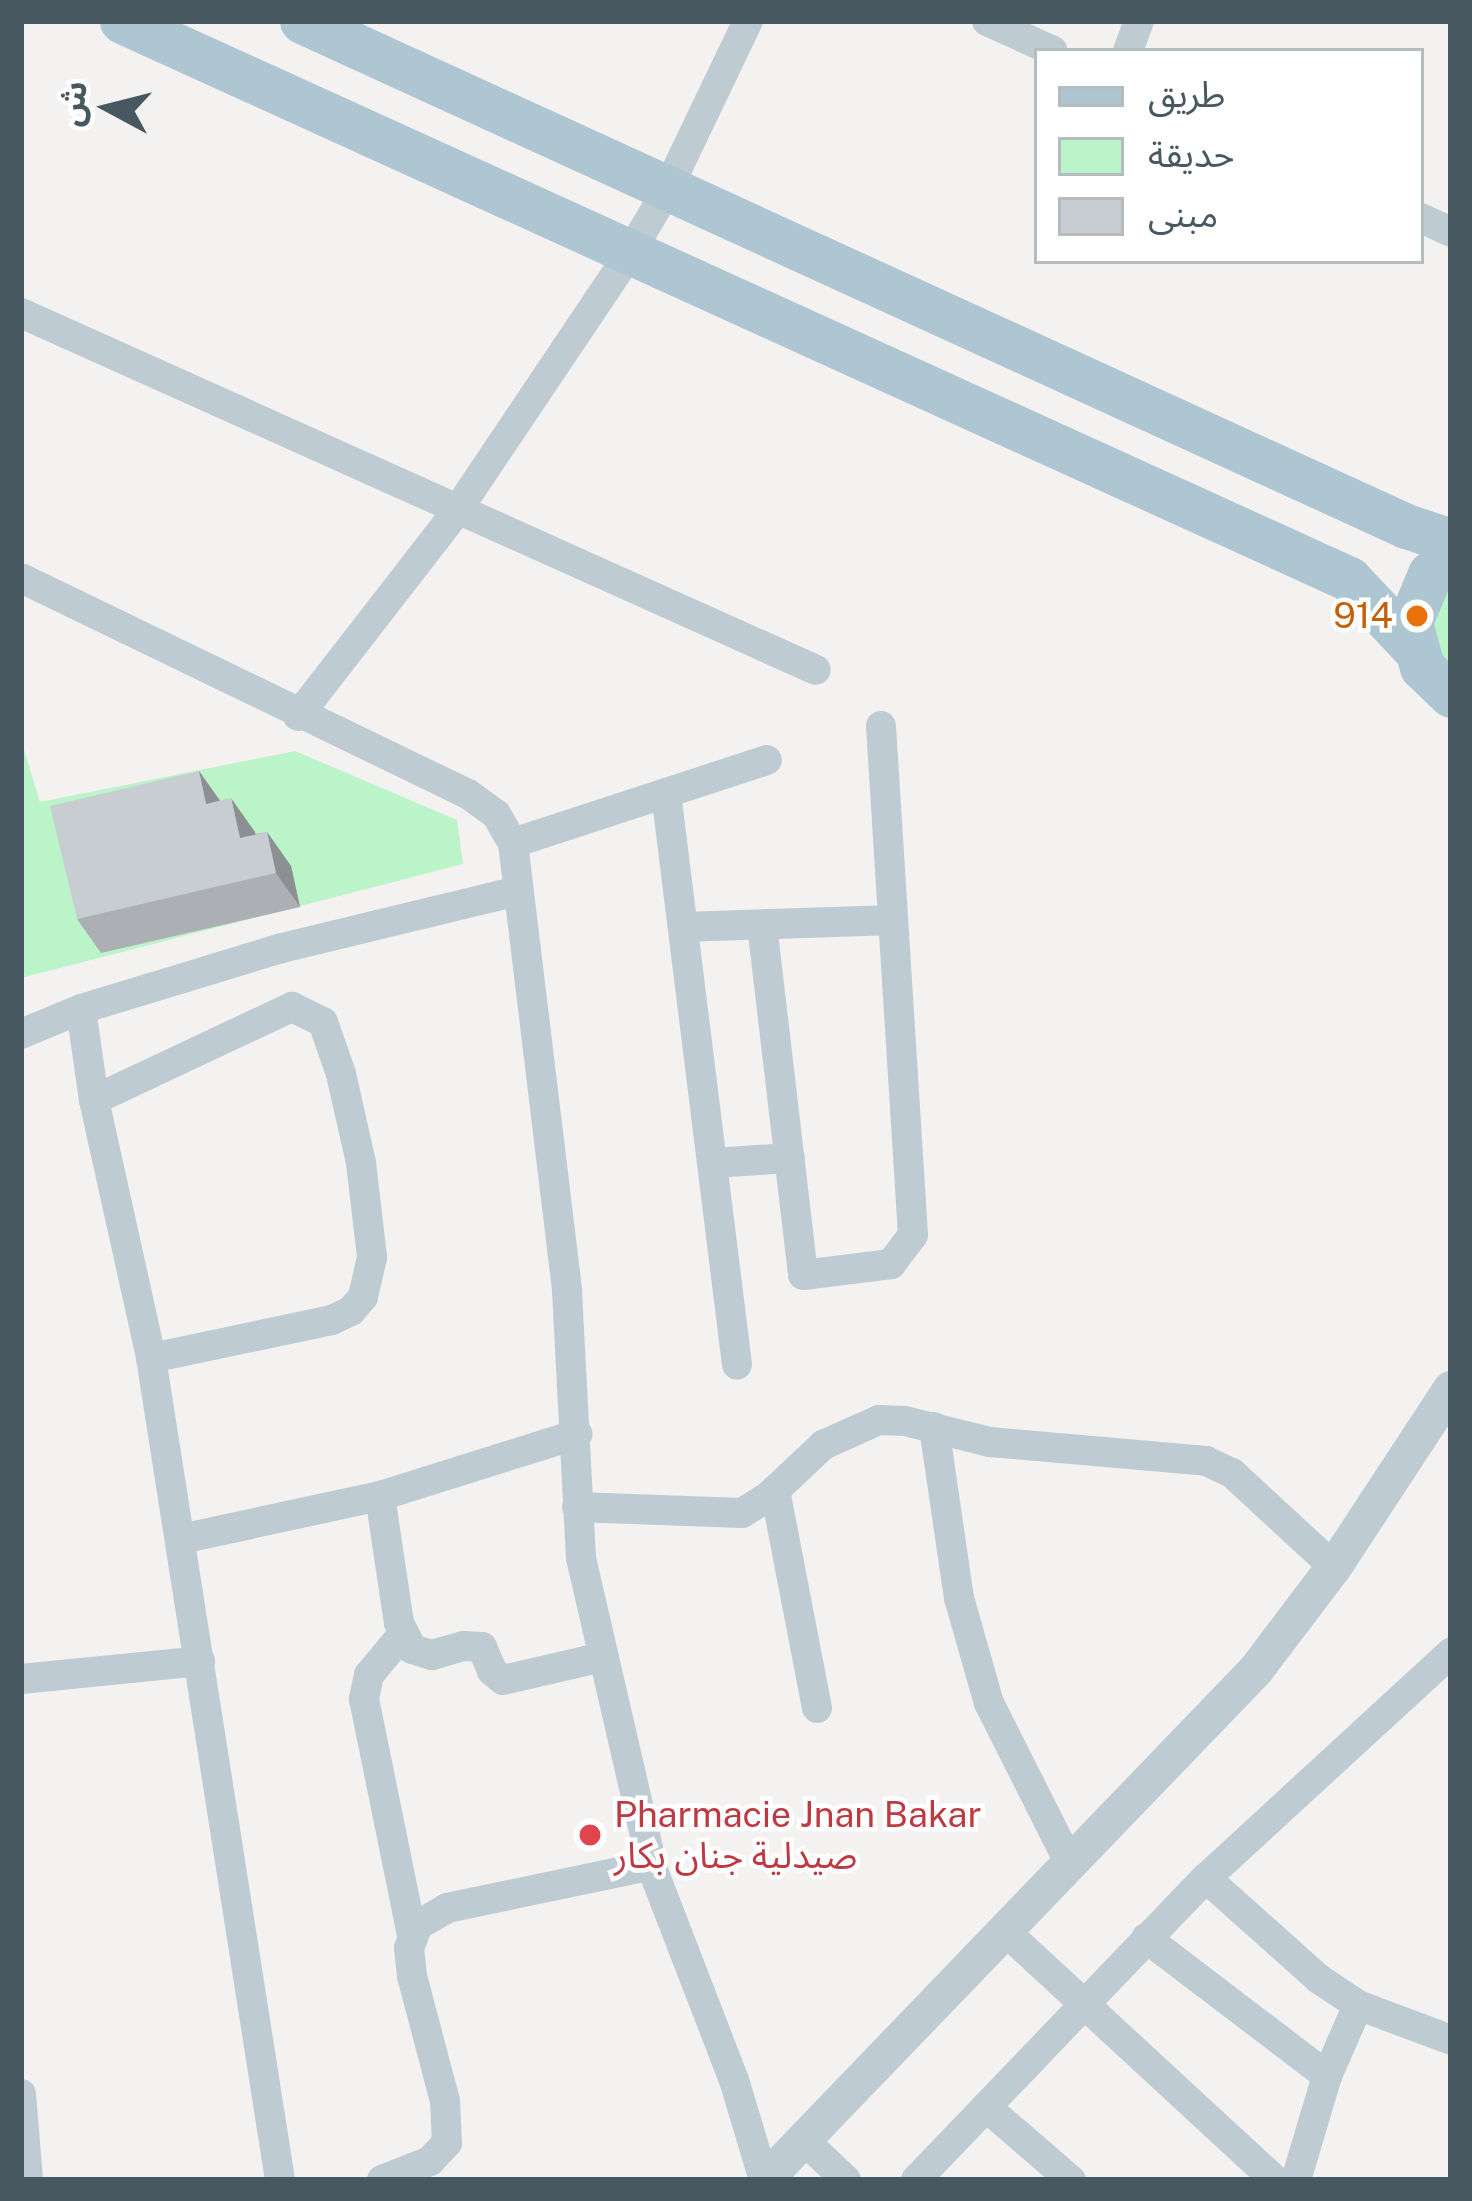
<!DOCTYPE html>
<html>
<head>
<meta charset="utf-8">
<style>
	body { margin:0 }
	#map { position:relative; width:1472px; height:2201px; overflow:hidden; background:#f4f1f1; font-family:"Public Sans","Noto Sans Arabic",sans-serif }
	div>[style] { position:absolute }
	.green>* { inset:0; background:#bcf4ca }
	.minor>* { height:30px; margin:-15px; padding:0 15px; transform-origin:15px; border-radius:15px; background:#becbd2 }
	.tertiary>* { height:36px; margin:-18px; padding:0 18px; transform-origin:18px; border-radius:18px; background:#becbd2 }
	.primary>* { height:45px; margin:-22.5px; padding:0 22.5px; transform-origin:22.5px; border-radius:22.5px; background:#aec5d2 }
	.wall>* { inset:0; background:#acb0b5 }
	.shaded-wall>* { inset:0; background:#8c9093 }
	.building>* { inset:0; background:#c8cdd2 }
	.dots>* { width:33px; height:33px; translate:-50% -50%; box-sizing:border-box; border:6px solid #fff; border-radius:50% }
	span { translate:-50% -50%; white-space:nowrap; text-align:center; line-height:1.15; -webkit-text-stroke:9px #fff; paint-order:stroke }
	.food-label { font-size:36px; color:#c56008 }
	.right { translate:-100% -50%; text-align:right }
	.health-label { font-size:36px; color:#be3a42 }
	.left { translate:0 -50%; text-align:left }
	.frame { position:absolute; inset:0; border:24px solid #475861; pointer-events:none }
	.legend { position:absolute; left:1034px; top:48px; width:390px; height:216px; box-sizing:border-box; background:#fff; border:3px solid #b5bcc0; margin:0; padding:15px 21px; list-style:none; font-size:36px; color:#475861 }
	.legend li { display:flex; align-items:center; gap:24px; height:60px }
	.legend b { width:60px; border:3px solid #b5bcc0 }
	.north { position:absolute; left:48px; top:48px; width:120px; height:120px; -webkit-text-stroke:9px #fff; paint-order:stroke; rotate:277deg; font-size:33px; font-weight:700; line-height:48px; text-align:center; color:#475861 }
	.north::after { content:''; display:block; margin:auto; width:42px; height:54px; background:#475861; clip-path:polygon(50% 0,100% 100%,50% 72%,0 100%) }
</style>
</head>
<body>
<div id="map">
	<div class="green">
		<i style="clip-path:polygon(1451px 584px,1451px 680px,1441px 670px,1430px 614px)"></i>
		<i style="clip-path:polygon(21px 740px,40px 802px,295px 751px,457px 820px,463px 864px,21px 978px)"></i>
	</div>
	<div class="minor">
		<i style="left:987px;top:21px;width:72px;rotate:24.4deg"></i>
		<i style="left:1128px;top:51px;width:32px;rotate:-70deg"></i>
		<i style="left:1421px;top:218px;width:33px;rotate:25deg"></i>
		<i style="left:21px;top:313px;width:871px;rotate:24.18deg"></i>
		<i style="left:21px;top:578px;width:496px;rotate:25.8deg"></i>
		<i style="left:468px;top:794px;width:34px;rotate:36deg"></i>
		<i style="left:496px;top:814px;width:34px;rotate:60deg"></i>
		<i style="left:513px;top:843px;width:451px;rotate:83.1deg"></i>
		<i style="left:567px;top:1291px;width:267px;rotate:87deg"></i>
		<i style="left:581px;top:1558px;width:323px;rotate:77deg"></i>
		<i style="left:654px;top:1873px;width:222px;rotate:68.9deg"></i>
		<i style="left:734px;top:2080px;width:104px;rotate:73.3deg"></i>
		<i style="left:298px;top:716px;width:258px;rotate:-52.2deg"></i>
		<i style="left:456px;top:512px;width:312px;rotate:-56.1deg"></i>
		<i style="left:630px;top:253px;width:73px;rotate:-59.6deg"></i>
		<i style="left:667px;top:190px;width:187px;rotate:-64.4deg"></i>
		<i style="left:666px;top:793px;width:576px;rotate:82.92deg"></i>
		<i style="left:513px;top:843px;width:267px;rotate:-18.1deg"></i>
		<i style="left:762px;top:925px;width:352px;rotate:83.3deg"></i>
		<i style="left:803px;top:1275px;width:89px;rotate:-7.1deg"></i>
		<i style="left:891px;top:1264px;width:36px;rotate:-53deg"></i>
		<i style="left:913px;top:1235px;width:510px;rotate:-93.6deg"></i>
		<i style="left:683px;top:927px;width:210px;rotate:-1.9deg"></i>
		<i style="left:81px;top:1009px;width:92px;rotate:81.9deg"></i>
		<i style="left:94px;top:1100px;width:264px;rotate:77.5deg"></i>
		<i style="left:151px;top:1358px;width:832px;rotate:81.08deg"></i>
		<i style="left:21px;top:1034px;width:65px;rotate:-22.6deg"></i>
		<i style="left:81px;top:1009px;width:210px;rotate:-16.9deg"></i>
		<i style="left:282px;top:948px;width:243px;rotate:-13.6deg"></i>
		<i style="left:94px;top:1100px;width:219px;rotate:-25.2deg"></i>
		<i style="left:292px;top:1007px;width:34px;rotate:26deg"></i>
		<i style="left:323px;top:1022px;width:55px;rotate:70.9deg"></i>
		<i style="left:341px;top:1074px;width:91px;rotate:77.3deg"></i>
		<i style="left:361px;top:1163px;width:95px;rotate:83.3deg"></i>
		<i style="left:372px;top:1257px;width:41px;rotate:102.7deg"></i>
		<i style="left:363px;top:1297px;width:18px;rotate:131deg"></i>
		<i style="left:351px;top:1311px;width:21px;rotate:155deg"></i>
		<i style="left:332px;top:1320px;width:185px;rotate:168.1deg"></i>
		<i style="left:712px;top:1163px;width:78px;rotate:-3.7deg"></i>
		<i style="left:934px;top:1427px;width:173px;rotate:81.7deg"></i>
		<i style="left:959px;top:1598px;width:109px;rotate:74.1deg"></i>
		<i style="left:989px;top:1703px;width:180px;rotate:63.3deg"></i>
		<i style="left:775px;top:1490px;width:222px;rotate:79.1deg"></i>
		<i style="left:380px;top:1496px;width:128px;rotate:81.5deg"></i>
		<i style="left:399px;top:1623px;width:29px;rotate:63deg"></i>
		<i style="left:412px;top:1649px;width:21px;rotate:17deg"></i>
		<i style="left:432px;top:1655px;width:33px;rotate:-16deg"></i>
		<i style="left:464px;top:1646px;width:18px;rotate:3deg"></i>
		<i style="left:482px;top:1647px;width:26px;rotate:67deg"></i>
		<i style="left:492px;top:1671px;width:14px;rotate:39deg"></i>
		<i style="left:503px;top:1680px;width:103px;rotate:-13deg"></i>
		<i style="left:577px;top:1507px;width:165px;rotate:2.1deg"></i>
		<i style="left:742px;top:1513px;width:31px;rotate:-32deg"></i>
		<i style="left:768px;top:1497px;width:76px;rotate:-43.4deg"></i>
		<i style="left:823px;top:1445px;width:61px;rotate:-24.1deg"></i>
		<i style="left:879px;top:1420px;width:26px;rotate:2deg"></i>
		<i style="left:905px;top:1421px;width:88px;rotate:13.9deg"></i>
		<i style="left:990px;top:1442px;width:217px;rotate:5deg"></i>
		<i style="left:1206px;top:1461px;width:29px;rotate:25deg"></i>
		<i style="left:1232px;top:1473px;width:139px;rotate:42.7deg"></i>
		<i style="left:181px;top:1539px;width:204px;rotate:-12.2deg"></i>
		<i style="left:380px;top:1496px;width:207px;rotate:-17.4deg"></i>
		<i style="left:402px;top:1635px;width:52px;rotate:129.5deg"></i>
		<i style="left:369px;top:1675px;width:25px;rotate:102deg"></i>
		<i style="left:364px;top:1699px;width:241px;rotate:78.5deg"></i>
		<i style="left:21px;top:1679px;width:180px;rotate:-5.7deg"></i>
		<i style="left:1206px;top:1878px;width:152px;rotate:41.8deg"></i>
		<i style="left:1319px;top:1979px;width:47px;rotate:33.7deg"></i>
		<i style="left:1358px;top:2005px;width:99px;rotate:20.6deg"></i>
		<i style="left:1005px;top:1931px;width:367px;rotate:42.7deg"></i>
		<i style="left:1146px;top:1938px;width:228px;rotate:37.3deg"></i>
		<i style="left:21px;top:2094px;width:86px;rotate:85.3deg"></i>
		<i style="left:986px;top:2107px;width:112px;rotate:40.7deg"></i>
		<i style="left:804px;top:2140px;width:58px;rotate:43.6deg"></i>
		<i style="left:382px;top:2180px;width:52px;rotate:-21.6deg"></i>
		<i style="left:430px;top:2161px;width:25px;rotate:-47deg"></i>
		<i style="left:447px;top:2143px;width:42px;rotate:-92.7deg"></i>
		<i style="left:445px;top:2101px;width:129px;rotate:-104.8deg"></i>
		<i style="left:412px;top:1976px;width:28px;rotate:-96deg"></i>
		<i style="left:409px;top:1948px;width:25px;rotate:-69deg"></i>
		<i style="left:418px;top:1925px;width:34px;rotate:-30deg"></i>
		<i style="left:447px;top:1908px;width:209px;rotate:-11.8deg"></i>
		<i style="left:916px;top:2180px;width:419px;rotate:-46.2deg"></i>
		<i style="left:1206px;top:1878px;width:333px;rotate:-42.6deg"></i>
		<i style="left:1296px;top:2180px;width:109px;rotate:-73.4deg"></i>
		<i style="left:1327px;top:2076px;width:77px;rotate:-66.4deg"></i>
	</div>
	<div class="tertiary">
		<i style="left:765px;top:2180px;width:708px;rotate:-46.09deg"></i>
		<i style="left:1256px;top:1670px;width:129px;rotate:-52.9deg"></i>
		<i style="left:1334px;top:1567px;width:213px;rotate:-56.7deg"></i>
	</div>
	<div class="primary">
		<i style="left:122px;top:21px;width:1348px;rotate:24.45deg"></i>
		<i style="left:1349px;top:579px;width:95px;rotate:46.7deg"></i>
		<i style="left:302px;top:21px;width:1214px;rotate:24.58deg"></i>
		<i style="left:1406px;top:526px;width:47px;rotate:18.4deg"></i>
		<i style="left:1451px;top:557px;width:27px;rotate:141deg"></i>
		<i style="left:1430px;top:574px;width:52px;rotate:112.6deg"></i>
		<i style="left:1410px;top:622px;width:47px;rotate:75.1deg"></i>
		<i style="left:1422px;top:667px;width:40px;rotate:44deg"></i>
	</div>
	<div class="wall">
		<i style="clip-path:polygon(199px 771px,220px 801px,255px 834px,267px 832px,291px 866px,300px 907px,101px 953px,77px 919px)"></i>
	</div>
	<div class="shaded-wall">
		<i style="clip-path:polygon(199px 771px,223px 805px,206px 804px)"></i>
		<i style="clip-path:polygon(231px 798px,255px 832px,264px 872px,240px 838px)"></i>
		<i style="clip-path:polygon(267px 832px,291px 866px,300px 907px,276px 873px)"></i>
	</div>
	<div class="building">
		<i style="clip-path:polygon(199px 771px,206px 804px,231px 798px,240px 838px,267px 832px,276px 873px,77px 919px,50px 806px)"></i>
	</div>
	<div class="dots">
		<i style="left:1417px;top:616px;background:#e8710a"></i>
		<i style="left:590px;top:1835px;background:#e0444e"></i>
	</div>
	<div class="food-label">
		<span class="right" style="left:1393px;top:616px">914</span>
	</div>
	<div class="health-label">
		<span class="left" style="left:614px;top:1835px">Pharmacie Jnan Bakar<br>صيدلية جنان بكار</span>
	</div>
	<div class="frame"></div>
	<ul class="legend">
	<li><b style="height:15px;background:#aec5d2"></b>طريق</li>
	<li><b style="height:33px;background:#bcf4ca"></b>حديقة</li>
	<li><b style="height:33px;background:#c8cdd2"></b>مبنى</li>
	</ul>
	<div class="north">ش</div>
</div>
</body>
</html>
